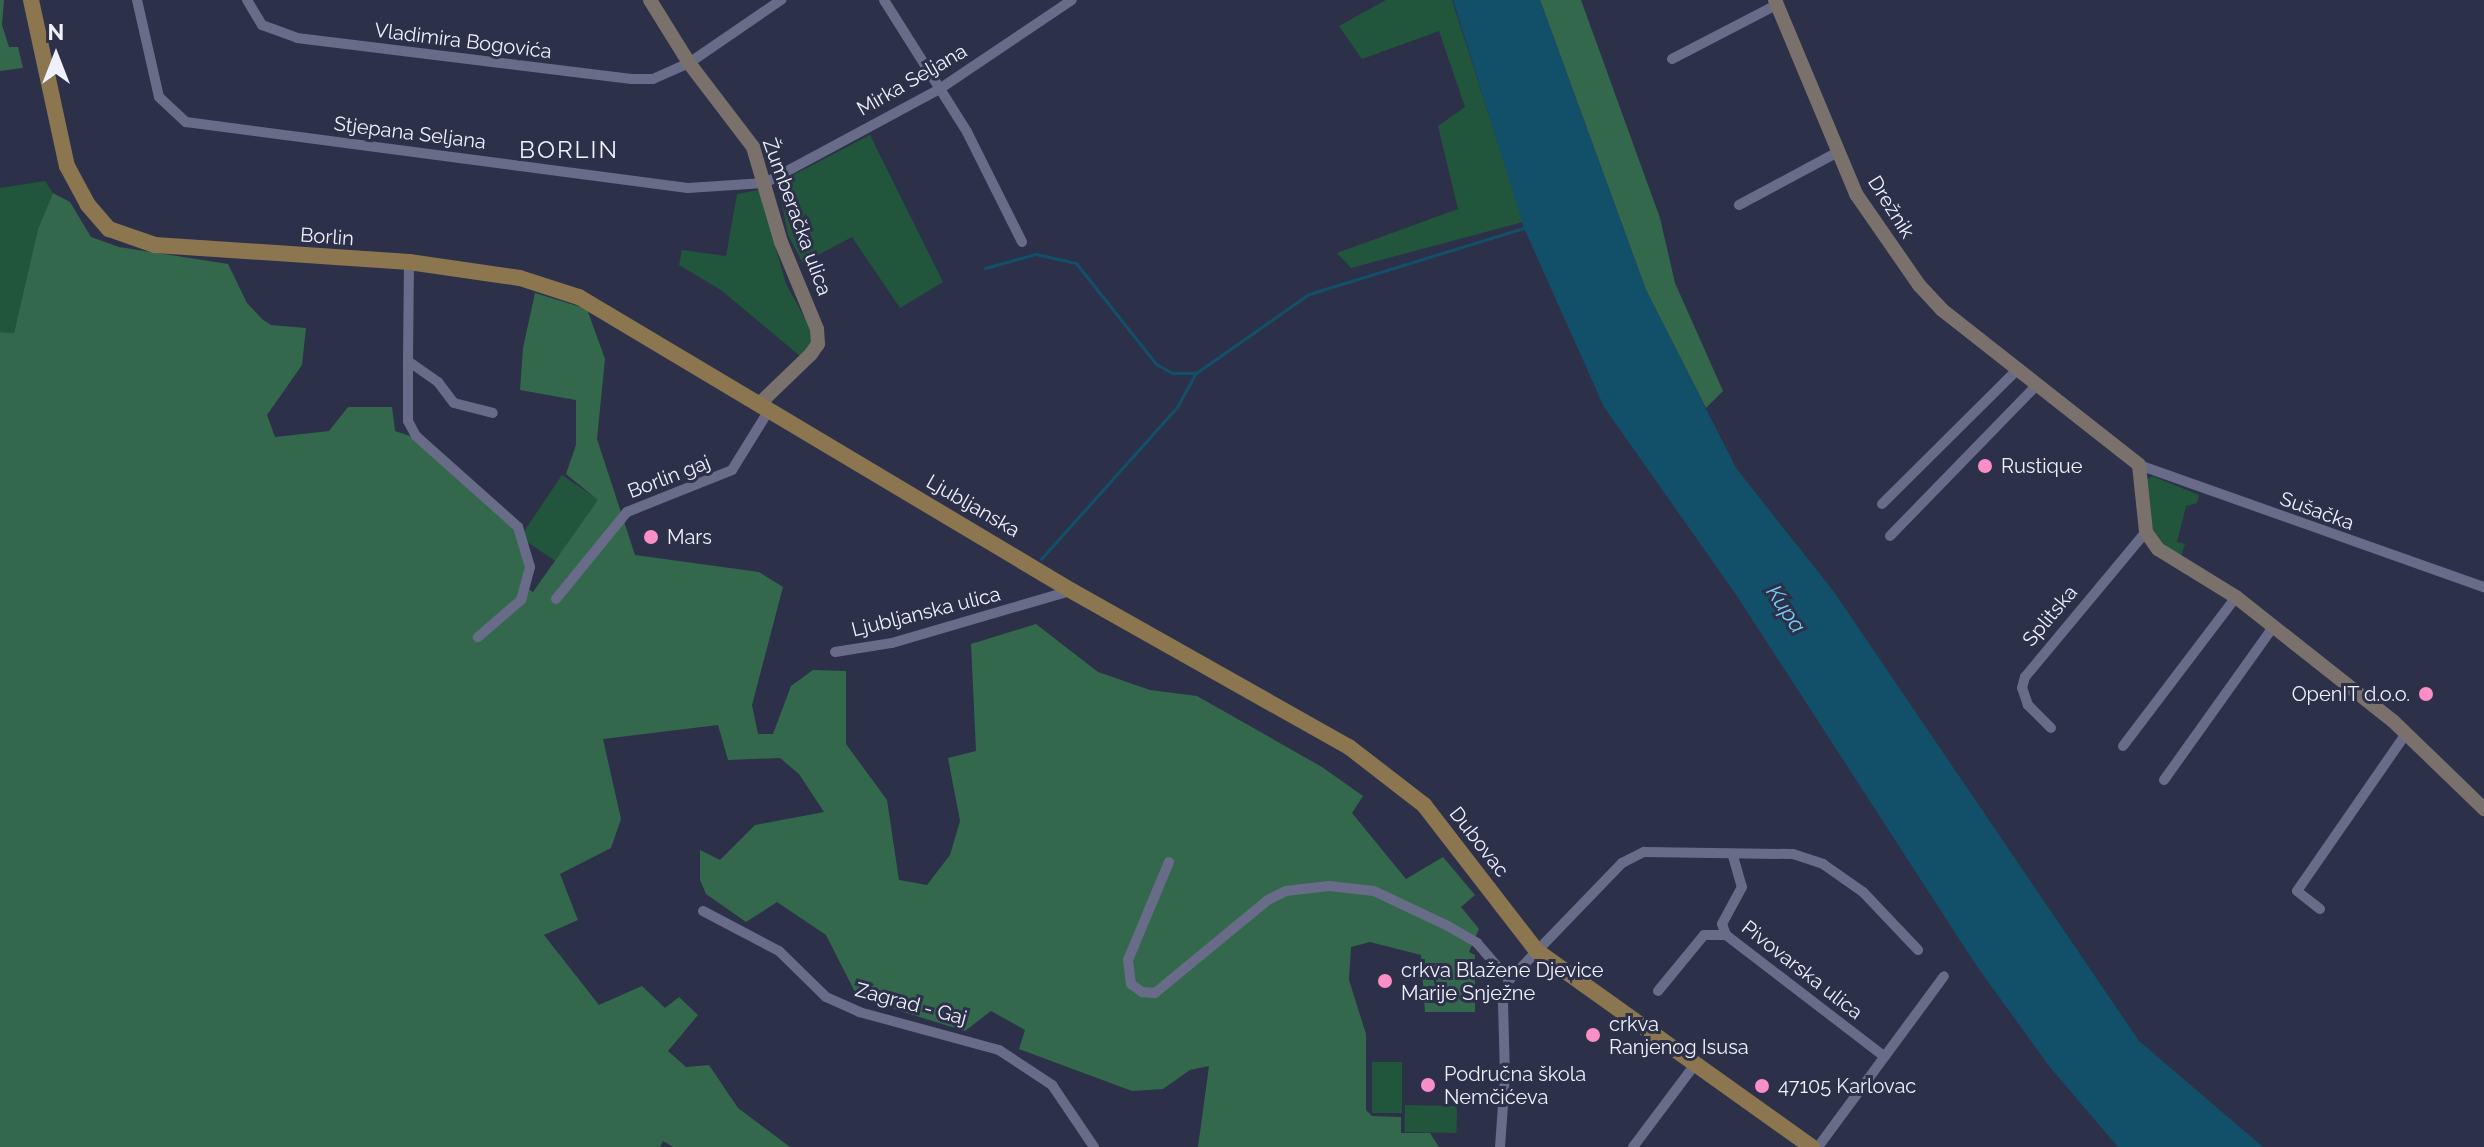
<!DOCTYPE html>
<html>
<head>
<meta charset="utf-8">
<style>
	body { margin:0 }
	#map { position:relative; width:2484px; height:1147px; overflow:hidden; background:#2d3049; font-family:Raleway,sans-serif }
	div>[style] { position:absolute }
	.green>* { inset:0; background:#21563c; transform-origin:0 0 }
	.forest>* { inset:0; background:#33684d }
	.water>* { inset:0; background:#125069 }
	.stream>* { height:3px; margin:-1.5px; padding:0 1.5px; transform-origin:1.5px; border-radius:1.5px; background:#125069 }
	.street>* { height:10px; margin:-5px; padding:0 5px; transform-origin:5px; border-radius:5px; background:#686c88 }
	.secondary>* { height:14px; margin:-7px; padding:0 7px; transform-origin:7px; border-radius:7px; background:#7a716c }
	.primary>* { height:16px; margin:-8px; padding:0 8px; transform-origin:8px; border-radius:8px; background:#8b7650 }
	.dots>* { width:22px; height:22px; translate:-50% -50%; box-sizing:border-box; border:4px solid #2d3049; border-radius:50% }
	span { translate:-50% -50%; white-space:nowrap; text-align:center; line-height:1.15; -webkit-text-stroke:6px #2d3049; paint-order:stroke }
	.street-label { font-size:20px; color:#eef0fd }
	.poi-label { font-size:20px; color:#eef0fd }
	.left { translate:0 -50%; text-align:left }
	.right { translate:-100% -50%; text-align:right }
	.water-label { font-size:22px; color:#76cef8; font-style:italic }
	.quarter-label { font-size:24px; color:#eef0fd; letter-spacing:2px }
	.north { position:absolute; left:16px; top:16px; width:80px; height:80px; -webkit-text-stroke:6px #2d3049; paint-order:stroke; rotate:0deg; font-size:22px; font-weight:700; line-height:32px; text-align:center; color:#eef0fd }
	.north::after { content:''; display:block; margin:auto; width:28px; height:36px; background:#eef0fd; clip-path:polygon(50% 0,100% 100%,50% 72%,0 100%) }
</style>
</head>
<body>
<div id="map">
	<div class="green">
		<i style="clip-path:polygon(1386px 0,1452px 0,1523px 222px,1351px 268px,1337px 253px,1458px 209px,1438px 126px,1465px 107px,1439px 31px,1362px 59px,1339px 26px)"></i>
		<i style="clip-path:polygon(870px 135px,943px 282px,900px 308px,852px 237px,803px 263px,788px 235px,778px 183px)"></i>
		<i style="clip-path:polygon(45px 181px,53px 193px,38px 229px,14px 333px,0 332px,0 188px)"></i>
		<i style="clip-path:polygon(759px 190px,786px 284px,811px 329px,811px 345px,800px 356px,721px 290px,679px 265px,682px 250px,726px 256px,737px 194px)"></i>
		<i style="left:562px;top:475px;width:45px;height:75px;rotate:34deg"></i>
		<i style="clip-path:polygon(2152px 476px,2199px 495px,2197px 503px,2186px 506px,2177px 542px,2185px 544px,2181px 556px,2158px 541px,2151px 524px,2146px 480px)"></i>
		<i style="left:1372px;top:1062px;width:30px;height:51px"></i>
		<i style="left:1405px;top:1105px;width:52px;height:27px;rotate:1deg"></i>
	</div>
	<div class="forest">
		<i style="clip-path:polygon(0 0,4px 0,2px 25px,9px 47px,18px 47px,23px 68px,0 71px)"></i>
		<i style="clip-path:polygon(1540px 0,1581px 0,1660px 218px,1675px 283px,1723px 391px,1706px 408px,1646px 290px)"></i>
		<i style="clip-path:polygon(53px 193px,70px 202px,91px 237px,119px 247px,228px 264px,247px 303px,262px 319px,271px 325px,306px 328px,302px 365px,267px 415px,275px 437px,329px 431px,348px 407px,392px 407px,395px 431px,413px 437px,515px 530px,528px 565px,525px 587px,533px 592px,598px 500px,566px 474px,576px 445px,576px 400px,520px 390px,523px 348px,535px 293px,587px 309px,605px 359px,597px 439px,635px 555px,759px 572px,783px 587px,752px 705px,758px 734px,773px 734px,791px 686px,813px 670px,846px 671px,846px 744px,887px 800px,899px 880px,927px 885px,950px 855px,960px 821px,948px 758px,976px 751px,971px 644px,1036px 624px,1098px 672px,1150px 690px,1197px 696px,1322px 767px,1363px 796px,1352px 813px,1406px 879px,1443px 857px,1475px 895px,1461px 907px,1479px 929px,1469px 952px,1475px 955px,1475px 1012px,1425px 1012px,1421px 955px,1370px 942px,1351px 947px,1349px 980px,1366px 1034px,1366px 1110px,1372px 1116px,1401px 1117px,1401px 1133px,1430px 1133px,1439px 1147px,1198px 1147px,1209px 1066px,1190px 1070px,1163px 1089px,1132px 1091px,1019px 1049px,1025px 1030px,991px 1011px,965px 1031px,858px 998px,826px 935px,777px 902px,746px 922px,706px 894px,700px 880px,700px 850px,720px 860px,755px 825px,824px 812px,799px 774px,780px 758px,728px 760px,718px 725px,603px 739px,621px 819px,611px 848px,560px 874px,578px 920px,544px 935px,599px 1005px,642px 986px,665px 1008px,679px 997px,698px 1015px,668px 1051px,686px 1067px,709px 1065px,738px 1108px,790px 1147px,673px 1147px,663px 1141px,660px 1147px,0 1147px,0 332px,14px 333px,38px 229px)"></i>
	</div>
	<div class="water">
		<i style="clip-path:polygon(1453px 0,1540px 0,1646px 290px,1736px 468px,1834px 592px,2139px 1041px,2263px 1147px,2118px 1147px,2049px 1066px,1976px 965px,1737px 596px,1604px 407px,1524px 228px)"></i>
	</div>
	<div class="stream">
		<i style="left:985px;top:268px;width:53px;rotate:-15.4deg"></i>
		<i style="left:1036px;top:254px;width:41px;rotate:12.7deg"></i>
		<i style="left:1076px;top:263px;width:129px;rotate:51.6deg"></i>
		<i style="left:1156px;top:364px;width:18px;rotate:29deg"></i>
		<i style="left:1172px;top:373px;width:24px"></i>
		<i style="left:1196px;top:373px;width:138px;rotate:-35deg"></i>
		<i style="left:1309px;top:294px;width:228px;rotate:-17.1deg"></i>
		<i style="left:1041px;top:559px;width:204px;rotate:-48.2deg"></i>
		<i style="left:1177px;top:407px;width:39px;rotate:-61deg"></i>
	</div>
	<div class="street">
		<i style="left:137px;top:0;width:99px;rotate:77.2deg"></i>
		<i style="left:159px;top:97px;width:37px;rotate:43deg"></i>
		<i style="left:186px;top:122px;width:506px;rotate:7.49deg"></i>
		<i style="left:688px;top:188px;width:77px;rotate:-3.7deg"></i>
		<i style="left:765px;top:183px;width:196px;rotate:-28.3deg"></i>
		<i style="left:938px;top:90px;width:161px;rotate:-33.9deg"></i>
		<i style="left:247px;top:0;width:29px;rotate:59deg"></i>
		<i style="left:262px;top:25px;width:37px;rotate:20deg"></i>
		<i style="left:297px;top:38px;width:337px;rotate:7deg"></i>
		<i style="left:631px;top:79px;width:22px"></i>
		<i style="left:653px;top:79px;width:39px;rotate:-24deg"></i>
		<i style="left:689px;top:63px;width:112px;rotate:-34.4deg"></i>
		<i style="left:884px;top:0;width:156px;rotate:57.8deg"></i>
		<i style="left:967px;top:132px;width:123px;rotate:63.4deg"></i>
		<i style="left:1672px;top:59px;width:117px;rotate:-27.4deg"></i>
		<i style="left:1739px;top:205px;width:110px;rotate:-28.2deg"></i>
		<i style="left:409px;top:262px;width:99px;rotate:90.6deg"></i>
		<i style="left:408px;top:361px;width:37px;rotate:35deg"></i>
		<i style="left:438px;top:382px;width:26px;rotate:53deg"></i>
		<i style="left:454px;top:403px;width:40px;rotate:14.4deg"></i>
		<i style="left:408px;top:361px;width:60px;rotate:90deg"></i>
		<i style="left:408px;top:421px;width:17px;rotate:62deg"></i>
		<i style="left:416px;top:436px;width:137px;rotate:41.7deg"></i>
		<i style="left:518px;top:527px;width:42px;rotate:73.3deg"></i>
		<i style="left:530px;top:567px;width:34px;rotate:105deg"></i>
		<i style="left:521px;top:600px;width:57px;rotate:139.3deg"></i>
		<i style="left:2139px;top:465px;width:366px;rotate:19.5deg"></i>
		<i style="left:1882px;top:504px;width:190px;rotate:-44.8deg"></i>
		<i style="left:1890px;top:536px;width:211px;rotate:-45.8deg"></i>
		<i style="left:556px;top:599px;width:112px;rotate:-50.8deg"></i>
		<i style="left:627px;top:512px;width:113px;rotate:-21.8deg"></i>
		<i style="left:732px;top:470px;width:70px;rotate:-58.3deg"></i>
		<i style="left:835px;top:652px;width:58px;rotate:-9deg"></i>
		<i style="left:892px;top:643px;width:185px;rotate:-16.3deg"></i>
		<i style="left:2051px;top:728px;width:33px;rotate:-135deg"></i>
		<i style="left:2028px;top:705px;width:18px;rotate:-109deg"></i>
		<i style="left:2022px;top:688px;width:11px;rotate:-75deg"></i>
		<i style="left:2025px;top:677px;width:189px;rotate:-50.2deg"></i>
		<i style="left:2123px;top:746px;width:187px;rotate:-52.8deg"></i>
		<i style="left:2164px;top:780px;width:189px;rotate:-54.5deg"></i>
		<i style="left:1733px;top:856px;width:32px;rotate:74deg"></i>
		<i style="left:1742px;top:887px;width:42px;rotate:118.4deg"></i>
		<i style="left:1722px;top:924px;width:12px;rotate:70deg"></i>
		<i style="left:1726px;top:935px;width:200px;rotate:37.5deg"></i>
		<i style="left:1169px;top:862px;width:106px;rotate:112.7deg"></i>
		<i style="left:1128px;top:960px;width:24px;rotate:83deg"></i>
		<i style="left:1131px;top:984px;width:14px;rotate:36deg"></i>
		<i style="left:1142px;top:992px;width:13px;rotate:4deg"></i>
		<i style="left:1155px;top:993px;width:146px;rotate:-39.5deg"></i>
		<i style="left:1268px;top:900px;width:20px;rotate:-27deg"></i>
		<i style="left:1286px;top:891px;width:43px;rotate:-6.6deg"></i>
		<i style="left:1329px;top:886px;width:45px;rotate:6.3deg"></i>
		<i style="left:1374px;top:891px;width:82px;rotate:25.3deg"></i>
		<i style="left:1448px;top:926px;width:34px;rotate:30deg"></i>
		<i style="left:1477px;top:943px;width:49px;rotate:49.1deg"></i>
		<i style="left:2320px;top:909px;width:29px;rotate:-142deg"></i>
		<i style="left:2297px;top:891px;width:193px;rotate:-55.3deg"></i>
		<i style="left:703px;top:911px;width:86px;rotate:27.8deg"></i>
		<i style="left:779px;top:951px;width:66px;rotate:44.4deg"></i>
		<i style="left:826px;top:997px;width:36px;rotate:24deg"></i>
		<i style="left:859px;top:1012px;width:145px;rotate:15.2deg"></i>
		<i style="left:999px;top:1050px;width:64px;rotate:33.4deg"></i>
		<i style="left:1052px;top:1085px;width:75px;rotate:55.9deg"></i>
		<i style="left:1658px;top:991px;width:72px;rotate:-50.6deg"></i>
		<i style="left:1704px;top:935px;width:22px"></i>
		<i style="left:1500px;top:1147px;width:69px;rotate:-85.9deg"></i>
		<i style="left:1505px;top:1078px;width:78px;rotate:-91.5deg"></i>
		<i style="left:1503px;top:1000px;width:21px;rotate:-73deg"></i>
		<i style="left:1509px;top:980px;width:163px;rotate:-46deg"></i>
		<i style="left:1622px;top:863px;width:25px;rotate:-27deg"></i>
		<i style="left:1644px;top:852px;width:149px;rotate:0.8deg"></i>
		<i style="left:1793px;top:854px;width:32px;rotate:18deg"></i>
		<i style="left:1823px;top:864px;width:49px;rotate:35deg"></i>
		<i style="left:1863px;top:892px;width:80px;rotate:46.5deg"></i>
		<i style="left:1633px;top:1147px;width:105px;rotate:-53.1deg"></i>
		<i style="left:1818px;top:1147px;width:212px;rotate:-53.6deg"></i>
	</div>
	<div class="secondary">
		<i style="left:650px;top:0;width:74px;rotate:58.2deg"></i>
		<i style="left:689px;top:63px;width:106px;rotate:52.7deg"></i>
		<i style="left:753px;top:147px;width:99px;rotate:73.6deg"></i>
		<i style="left:781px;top:242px;width:94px;rotate:67.5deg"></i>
		<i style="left:817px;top:329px;width:15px;rotate:86deg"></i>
		<i style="left:818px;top:344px;width:12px;rotate:125deg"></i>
		<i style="left:811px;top:354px;width:72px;rotate:136.1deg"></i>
		<i style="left:1775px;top:0;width:210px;rotate:67.3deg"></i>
		<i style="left:1856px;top:194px;width:111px;rotate:55.3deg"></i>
		<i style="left:1919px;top:285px;width:33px;rotate:47deg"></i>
		<i style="left:1941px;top:309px;width:252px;rotate:38.2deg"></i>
		<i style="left:2139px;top:465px;width:67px;rotate:84deg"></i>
		<i style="left:2146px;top:532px;width:21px;rotate:55deg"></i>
		<i style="left:2158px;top:549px;width:92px;rotate:31.6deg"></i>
		<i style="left:2236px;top:597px;width:200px;rotate:38.3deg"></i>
		<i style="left:2393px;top:721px;width:127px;rotate:44deg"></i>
	</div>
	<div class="primary">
		<i style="left:31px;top:0;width:170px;rotate:77.8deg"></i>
		<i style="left:67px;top:166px;width:44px;rotate:61.7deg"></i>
		<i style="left:88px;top:205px;width:32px;rotate:49deg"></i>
		<i style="left:109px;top:229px;width:49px;rotate:19.2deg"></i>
		<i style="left:155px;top:245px;width:255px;rotate:3.8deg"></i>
		<i style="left:409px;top:262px;width:112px;rotate:8.2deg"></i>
		<i style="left:520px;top:278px;width:62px;rotate:17.9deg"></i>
		<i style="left:579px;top:297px;width:574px;rotate:30.81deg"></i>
		<i style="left:1072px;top:591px;width:318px;rotate:29.4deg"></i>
		<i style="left:1349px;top:747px;width:95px;rotate:37.7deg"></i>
		<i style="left:1424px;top:805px;width:185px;rotate:52.3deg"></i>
		<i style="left:1537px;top:951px;width:338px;rotate:35.5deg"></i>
	</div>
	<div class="dots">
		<i style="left:1985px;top:466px;background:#fa8fc7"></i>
		<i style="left:651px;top:537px;background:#fa8fc7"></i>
		<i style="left:2426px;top:694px;background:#fa8fc7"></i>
		<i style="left:1385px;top:981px;background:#fa8fc7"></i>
		<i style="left:1593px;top:1035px;background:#fa8fc7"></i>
		<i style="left:1428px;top:1085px;background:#fa8fc7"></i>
		<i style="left:1762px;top:1086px;background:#fa8fc7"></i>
	</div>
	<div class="street-label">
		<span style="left:463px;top:41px;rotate:7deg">Vladimira Bogovića</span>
		<span style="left:912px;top:80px;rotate:-30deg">Mirka Seljana</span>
		<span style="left:410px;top:133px;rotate:7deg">Stjepana Seljana</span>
		<span style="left:1891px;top:207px;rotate:58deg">Drežnik</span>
		<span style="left:797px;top:217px;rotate:70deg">Žumberačka ulica</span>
		<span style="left:327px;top:237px;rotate:4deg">Borlin</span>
		<span style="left:669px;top:477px;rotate:-21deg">Borlin gaj</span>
		<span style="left:973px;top:506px;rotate:30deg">Ljubljanska</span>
		<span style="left:2317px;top:511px;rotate:20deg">Sušačka</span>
		<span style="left:926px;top:612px;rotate:-14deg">Ljubljanska ulica</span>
		<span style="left:2050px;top:616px;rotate:-50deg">Splitska</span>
		<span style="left:1479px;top:842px;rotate:52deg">Dubovac</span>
		<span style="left:1802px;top:970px;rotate:38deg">Pivovarska ulica</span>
		<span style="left:911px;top:1004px;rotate:15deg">Zagrad - Gaj</span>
	</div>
	<div class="poi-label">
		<span class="left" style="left:2001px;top:466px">Rustique</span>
		<span class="left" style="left:667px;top:537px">Mars</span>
		<span class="right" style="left:2410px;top:694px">OpenIT d.o.o.</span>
		<span class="left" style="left:1401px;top:982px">crkva Blažene Djevice<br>Marije Snježne</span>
		<span class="left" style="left:1609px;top:1036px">crkva<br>Ranjenog Isusa</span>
		<span class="left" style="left:1444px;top:1086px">Područna škola<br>Nemčićeva</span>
		<span class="left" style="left:1778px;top:1086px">47105 Karlovac</span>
	</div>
	<div class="water-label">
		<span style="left:1786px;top:609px;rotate:56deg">Kupa</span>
	</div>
	<div class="quarter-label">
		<span style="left:569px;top:150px">BORLIN</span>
	</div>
	<div class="north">N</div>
</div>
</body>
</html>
